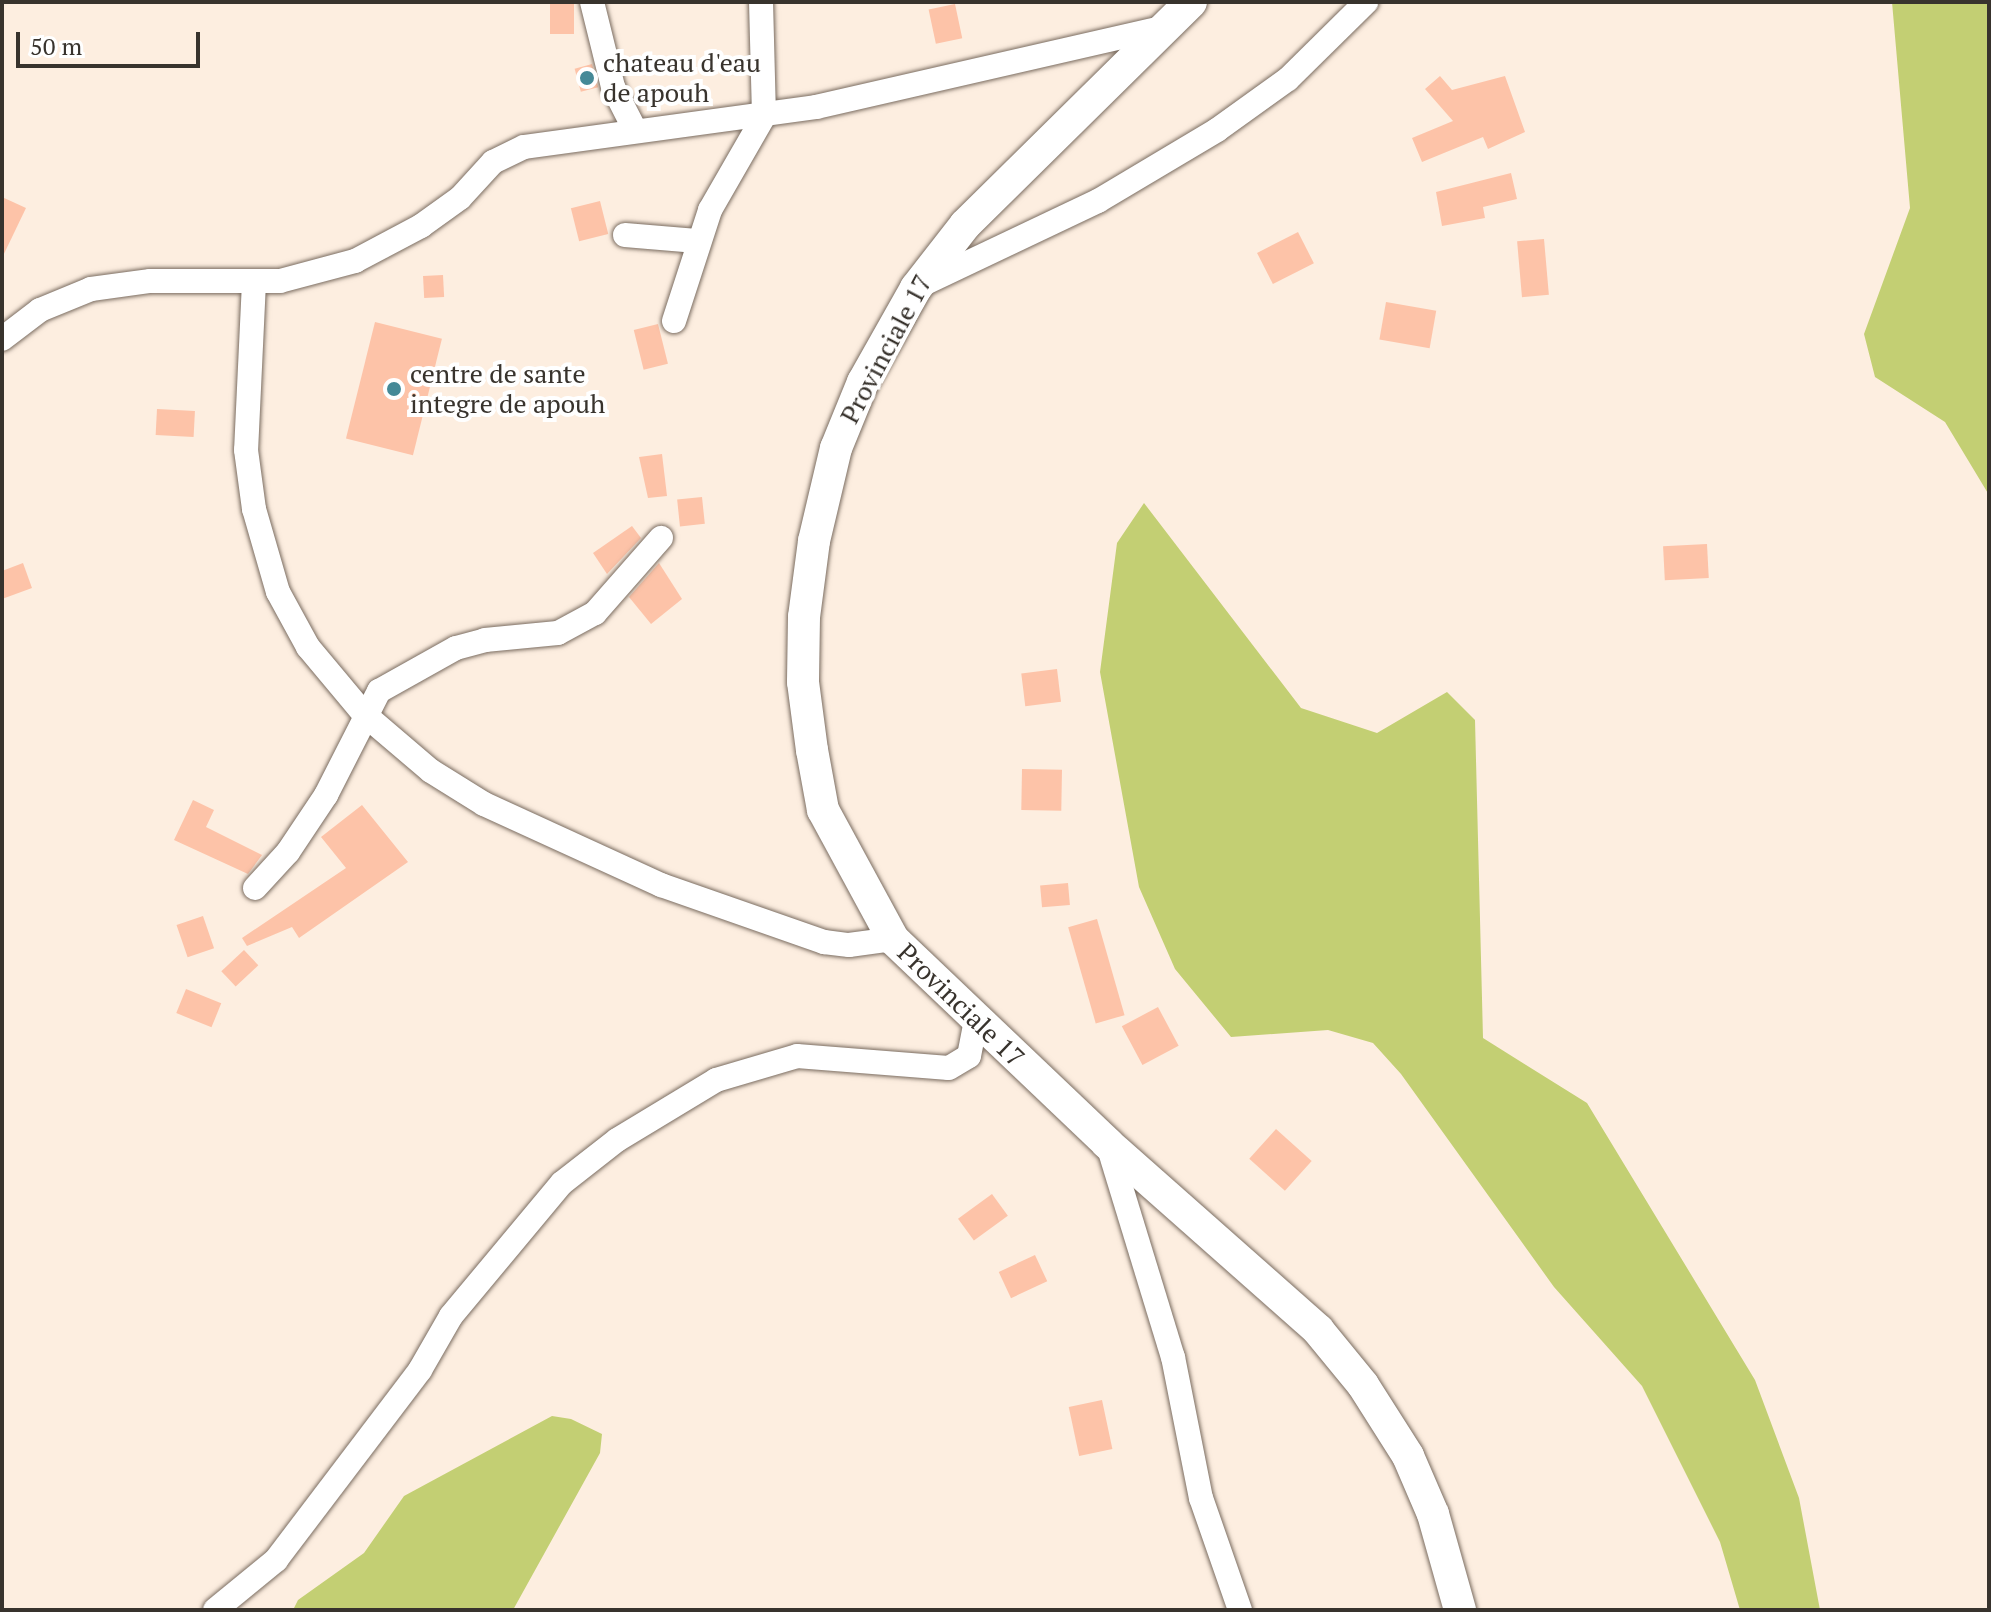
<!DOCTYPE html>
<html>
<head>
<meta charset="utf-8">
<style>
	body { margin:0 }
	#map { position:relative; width:1991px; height:1612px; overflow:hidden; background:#fdeee0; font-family:"PT Serif",serif }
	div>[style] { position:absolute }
	.green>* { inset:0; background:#c3cf73 }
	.building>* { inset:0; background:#fdc3a8; transform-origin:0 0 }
	.roads { filter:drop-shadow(0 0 2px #7a6c60) drop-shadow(0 0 2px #7a6c60) }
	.minor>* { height:24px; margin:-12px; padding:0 12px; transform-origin:12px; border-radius:12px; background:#fff }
	.major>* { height:32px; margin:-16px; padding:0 16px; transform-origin:16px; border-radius:16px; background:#fff }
	.dots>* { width:22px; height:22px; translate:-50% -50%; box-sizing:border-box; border:4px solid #fff; border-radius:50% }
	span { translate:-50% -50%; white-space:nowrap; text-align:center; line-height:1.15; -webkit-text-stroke:8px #fff; paint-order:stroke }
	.poi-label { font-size:26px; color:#38332d }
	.left { translate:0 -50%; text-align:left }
	.street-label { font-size:26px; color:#38332d }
	.frame { position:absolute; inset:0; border:4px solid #38332d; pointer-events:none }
	.scale { position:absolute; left:16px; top:32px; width:184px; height:36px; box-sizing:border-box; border:4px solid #38332d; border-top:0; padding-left:10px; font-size:24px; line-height:28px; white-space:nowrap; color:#38332d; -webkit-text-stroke:6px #fff; paint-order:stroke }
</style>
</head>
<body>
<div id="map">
	<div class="green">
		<i style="clip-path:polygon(1892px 2px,1989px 2px,1989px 495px,1945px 422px,1875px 377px,1864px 334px,1910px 208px)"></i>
		<i style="clip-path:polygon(1144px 503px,1301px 708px,1377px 733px,1447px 692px,1475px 720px,1483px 1038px,1587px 1103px,1755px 1380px,1799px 1498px,1820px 1610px,1740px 1610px,1720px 1542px,1642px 1386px,1554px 1287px,1401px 1074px,1373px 1043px,1328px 1030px,1231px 1037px,1175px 969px,1139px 887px,1100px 672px,1117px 543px)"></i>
		<i style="clip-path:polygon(552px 1416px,571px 1419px,602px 1434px,600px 1453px,513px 1610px,293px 1610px,298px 1600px,364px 1553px,404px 1496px)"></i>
	</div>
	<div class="building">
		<i style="left:550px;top:2px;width:24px;height:32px"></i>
		<i style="left:955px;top:4px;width:35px;height:27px;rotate:78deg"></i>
		<i style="left:592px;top:64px;width:24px;height:18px;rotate:75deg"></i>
		<i style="clip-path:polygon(1440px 76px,1452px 90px,1505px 76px,1525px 132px,1488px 149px,1483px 137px,1422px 162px,1412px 138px,1453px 121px,1425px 89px)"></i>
		<i style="clip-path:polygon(1511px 173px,1517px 199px,1483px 207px,1485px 218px,1442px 226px,1436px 192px)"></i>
		<i style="clip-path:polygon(2px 197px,26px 208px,2px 258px)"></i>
		<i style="left:600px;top:201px;width:34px;height:30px;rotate:76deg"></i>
		<i style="left:1298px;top:232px;width:35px;height:46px;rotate:63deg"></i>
		<i style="left:1544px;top:239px;width:56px;height:27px;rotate:85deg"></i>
		<i style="left:443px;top:275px;width:22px;height:20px;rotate:87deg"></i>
		<i style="left:1386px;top:302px;width:51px;height:38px;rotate:10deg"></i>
		<i style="left:375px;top:322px;width:69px;height:120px;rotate:14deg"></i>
		<i style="left:658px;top:324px;width:41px;height:25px;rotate:76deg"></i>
		<i style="left:157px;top:409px;width:38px;height:26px;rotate:3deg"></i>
		<i style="clip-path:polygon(662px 454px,667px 496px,648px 498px,639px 457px)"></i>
		<i style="left:702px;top:497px;width:27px;height:25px;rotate:84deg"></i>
		<i style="clip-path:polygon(632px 526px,641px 538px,607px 574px,593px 553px)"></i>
		<i style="left:1707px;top:544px;width:34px;height:44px;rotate:87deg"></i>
		<i style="clip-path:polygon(23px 563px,32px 588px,2px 599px,2px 571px)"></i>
		<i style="clip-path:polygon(659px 563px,682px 599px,651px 624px,629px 597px)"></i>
		<i style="left:1057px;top:669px;width:33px;height:36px;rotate:83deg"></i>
		<i style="left:1022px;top:769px;width:40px;height:41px;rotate:1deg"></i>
		<i style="clip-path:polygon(193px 800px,214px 810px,206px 827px,262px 855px,248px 874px,174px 840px)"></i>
		<i style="clip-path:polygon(362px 805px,408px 862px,299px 938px,292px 927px,247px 946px,242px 938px,346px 868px,321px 837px)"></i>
		<i style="left:1068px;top:883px;width:22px;height:28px;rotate:85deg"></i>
		<i style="left:203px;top:916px;width:34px;height:28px;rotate:71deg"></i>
		<i style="left:1097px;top:919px;width:100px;height:30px;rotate:74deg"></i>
		<i style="left:244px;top:950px;width:21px;height:31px;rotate:47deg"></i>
		<i style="left:186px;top:989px;width:38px;height:26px;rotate:22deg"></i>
		<i style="left:1158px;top:1007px;width:44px;height:41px;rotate:62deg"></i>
		<i style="left:1276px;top:1129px;width:48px;height:40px;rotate:42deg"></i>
		<i style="left:992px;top:1194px;width:27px;height:42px;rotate:54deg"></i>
		<i style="left:1035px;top:1255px;width:29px;height:40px;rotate:65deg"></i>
		<i style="left:1102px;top:1400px;width:50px;height:34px;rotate:78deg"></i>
	</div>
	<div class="roads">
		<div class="minor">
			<i style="left:592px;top:2px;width:88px;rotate:76.1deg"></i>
			<i style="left:613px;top:87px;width:48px;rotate:62.9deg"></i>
			<i style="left:625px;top:235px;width:72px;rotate:4.8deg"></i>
			<i style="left:254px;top:282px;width:168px;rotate:92.7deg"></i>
			<i style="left:246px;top:450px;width:60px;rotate:82.3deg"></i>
			<i style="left:254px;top:509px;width:86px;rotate:73.9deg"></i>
			<i style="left:278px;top:592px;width:63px;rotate:61.4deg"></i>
			<i style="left:308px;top:647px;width:87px;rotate:50.1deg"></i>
			<i style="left:364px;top:714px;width:88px;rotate:40.4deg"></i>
			<i style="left:431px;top:771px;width:62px;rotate:31.9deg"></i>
			<i style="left:484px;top:804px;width:195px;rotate:24.6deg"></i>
			<i style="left:661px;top:885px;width:173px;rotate:19.3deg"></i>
			<i style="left:824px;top:942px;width:25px;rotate:7deg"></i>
			<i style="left:849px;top:945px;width:44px;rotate:-7.8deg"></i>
			<i style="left:919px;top:286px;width:198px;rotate:-25.4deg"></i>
			<i style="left:1098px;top:201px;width:139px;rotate:-30.8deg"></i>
			<i style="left:1217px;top:130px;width:87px;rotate:-35.7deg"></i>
			<i style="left:1288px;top:79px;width:110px;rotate:-44.6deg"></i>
			<i style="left:674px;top:321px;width:117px;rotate:-72deg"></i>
			<i style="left:710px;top:210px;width:108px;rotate:-60.1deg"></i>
			<i style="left:764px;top:116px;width:114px;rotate:-91.5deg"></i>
			<i style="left:2px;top:339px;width:48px;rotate:-37.3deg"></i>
			<i style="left:40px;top:310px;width:55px;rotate:-22.4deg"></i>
			<i style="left:91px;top:289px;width:60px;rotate:-7.7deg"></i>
			<i style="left:150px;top:281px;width:130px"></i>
			<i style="left:280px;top:281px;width:78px;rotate:-14.9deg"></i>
			<i style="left:355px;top:261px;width:75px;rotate:-27.9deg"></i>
			<i style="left:421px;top:226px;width:48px;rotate:-35.7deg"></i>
			<i style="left:460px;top:198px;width:49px;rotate:-47.5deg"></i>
			<i style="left:493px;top:162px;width:34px;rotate:-26deg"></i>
			<i style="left:524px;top:147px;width:295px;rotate:-7.8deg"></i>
			<i style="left:816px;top:107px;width:358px;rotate:-12.9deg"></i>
			<i style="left:255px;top:888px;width:49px;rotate:-47.5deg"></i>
			<i style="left:288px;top:852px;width:69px;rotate:-56.3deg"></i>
			<i style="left:326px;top:795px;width:117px;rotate:-63deg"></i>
			<i style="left:379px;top:691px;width:88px;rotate:-29.2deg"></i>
			<i style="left:456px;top:648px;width:30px;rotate:-15deg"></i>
			<i style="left:485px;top:640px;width:73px;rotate:-5.5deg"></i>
			<i style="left:558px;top:633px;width:42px;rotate:-28.4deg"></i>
			<i style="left:595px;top:613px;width:100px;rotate:-48.7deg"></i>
			<i style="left:1108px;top:1145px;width:222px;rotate:73deg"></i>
			<i style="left:1173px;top:1357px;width:144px;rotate:78.8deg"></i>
			<i style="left:1201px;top:1498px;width:119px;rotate:70.8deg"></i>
			<i style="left:215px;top:1610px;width:79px;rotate:-39.3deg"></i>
			<i style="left:276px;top:1560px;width:238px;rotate:-52.8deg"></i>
			<i style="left:420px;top:1370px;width:62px;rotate:-60.1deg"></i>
			<i style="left:451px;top:1316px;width:173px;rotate:-50.2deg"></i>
			<i style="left:562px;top:1183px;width:70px;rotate:-38deg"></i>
			<i style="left:617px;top:1140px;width:116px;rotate:-31.2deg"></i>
			<i style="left:716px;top:1080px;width:84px;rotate:-16.5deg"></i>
			<i style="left:797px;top:1056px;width:152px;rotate:4.5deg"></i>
			<i style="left:949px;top:1068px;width:23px;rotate:-31deg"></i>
			<i style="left:969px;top:1056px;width:37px;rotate:-79deg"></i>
		</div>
		<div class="major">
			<i style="left:1191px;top:2px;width:317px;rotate:135.4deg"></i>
			<i style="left:965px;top:225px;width:80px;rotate:127.9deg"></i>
			<i style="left:916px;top:288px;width:108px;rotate:119.4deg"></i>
			<i style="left:863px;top:382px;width:71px;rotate:112.2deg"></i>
			<i style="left:836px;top:448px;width:96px;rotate:103.3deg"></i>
			<i style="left:814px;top:541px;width:77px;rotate:97.5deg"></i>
			<i style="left:804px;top:617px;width:65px;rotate:90.9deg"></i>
			<i style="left:803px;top:682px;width:69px;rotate:82.5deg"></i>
			<i style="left:812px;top:750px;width:61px;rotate:79.6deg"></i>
			<i style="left:823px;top:810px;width:147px;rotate:61.5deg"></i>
			<i style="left:893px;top:939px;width:296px;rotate:43.6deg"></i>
			<i style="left:1107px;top:1143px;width:282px;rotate:41.5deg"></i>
			<i style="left:1318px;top:1330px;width:71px;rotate:50.7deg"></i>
			<i style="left:1363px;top:1385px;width:84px;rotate:57.6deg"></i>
			<i style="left:1408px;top:1456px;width:63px;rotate:66.7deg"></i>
			<i style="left:1433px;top:1514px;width:100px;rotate:74.3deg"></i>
		</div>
	</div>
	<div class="dots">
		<i style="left:587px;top:78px;background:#458997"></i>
		<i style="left:394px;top:389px;background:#458997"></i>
	</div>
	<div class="poi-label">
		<span class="left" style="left:603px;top:78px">chateau d'eau<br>de apouh</span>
		<span class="left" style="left:410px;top:389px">centre de sante<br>integre de apouh</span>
	</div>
	<div class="street-label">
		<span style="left:886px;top:349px;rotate:-62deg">Provinciale 17</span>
		<span style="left:961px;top:1005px;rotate:44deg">Provinciale 17</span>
	</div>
	<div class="frame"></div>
	<div class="scale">50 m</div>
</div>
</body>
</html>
